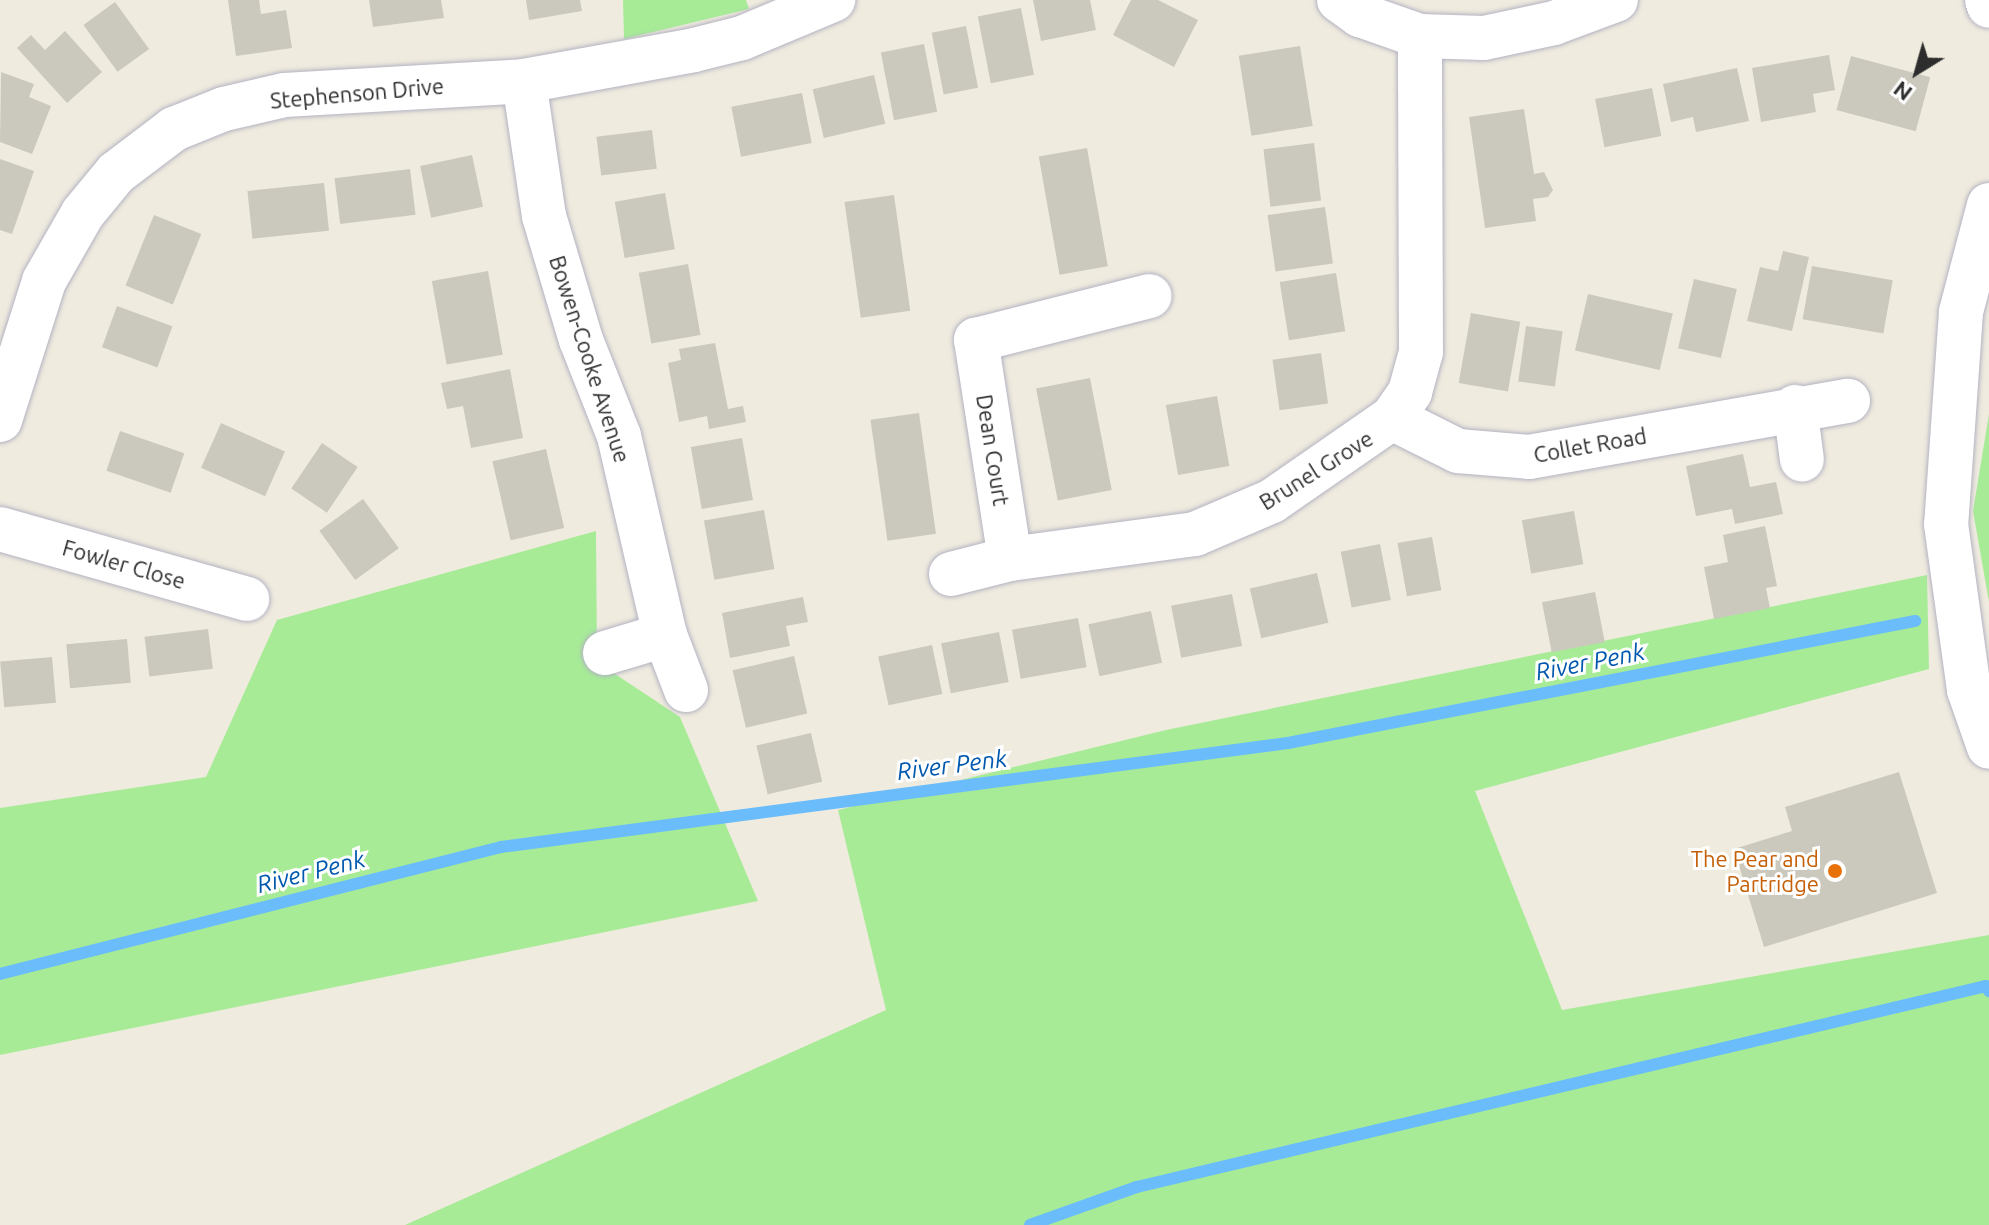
<!DOCTYPE html>
<html>
<head>
<meta charset="utf-8">
<style>
	body { margin:0 }
	#map { position:relative; width:1989px; height:1225px; overflow:hidden; background:#f0ebdf; font-family:Ubuntu,sans-serif }
	div>[style] { position:absolute }
	.green>* { inset:0; background:#a7eb97 }
	.stream>* { height:12px; margin:-6px; padding:0 6px; transform-origin:6px; border-radius:6px; background:#6abdfa }
	.building>* { inset:0; background:#cbc9bd; transform-origin:0 0 }
	.roads { filter:drop-shadow(0 0 2px #b3b3c2) drop-shadow(0 0 2px #b3b3c2) }
	.street>* { height:44px; margin:-22px; padding:0 22px; transform-origin:22px; border-radius:22px; background:#fff }
	.secondary>* { height:44px; margin:-22px; padding:0 22px; transform-origin:22px; border-radius:22px; background:#fff }
	.dots>* { width:22px; height:22px; translate:-50% -50%; box-sizing:border-box; border:4px solid #fff; border-radius:50% }
	span { translate:-50% -50%; white-space:nowrap; text-align:center; line-height:1.15; -webkit-text-stroke:6px #fff; paint-order:stroke }
	.street-label { font-size:22px; color:#2d2d2d }
	.food-label { font-size:22px; color:#c56008 }
	.right { translate:-100% -50%; text-align:right }
	.water-label { font-size:24px; color:#0058ae; font-style:italic }
	.north { position:absolute; left:1877px; top:32px; width:80px; height:80px; -webkit-text-stroke:6px #fff; paint-order:stroke; rotate:217deg; font-size:22px; font-weight:700; line-height:32px; text-align:center; color:#2d2d2d }
	.north::after { content:''; display:block; margin:auto; width:28px; height:36px; background:#2d2d2d; clip-path:polygon(50% 0,100% 100%,50% 72%,0 100%) }
</style>
</head>
<body>
<div id="map">
	<div class="green">
		<i style="clip-path:polygon(623px 0,746px 0,749px 9px,624px 39px)"></i>
		<i style="clip-path:polygon(1989px 414px,1989px 602px,1973px 511px)"></i>
		<i style="clip-path:polygon(596px 531px,597px 662px,680px 717px,758px 901px,0 1055px,0 808px,206px 777px,277px 620px)"></i>
		<i style="clip-path:polygon(1927px 575px,1929px 669px,1475px 791px,1562px 1010px,1989px 935px,1989px 1225px,405px 1225px,886px 1010px,838px 810px,1166px 730px)"></i>
	</div>
	<div class="stream">
		<i style="left:0;top:974px;width:517px;rotate:-14.22deg"></i>
		<i style="left:501px;top:847px;width:794px;rotate:-7.53deg"></i>
		<i style="left:1288px;top:743px;width:639px;rotate:-11.01deg"></i>
		<i style="left:1030px;top:1225px;width:114px;rotate:-19.6deg"></i>
		<i style="left:1137px;top:1187px;width:872px;rotate:-13.32deg"></i>
		<i style="left:1986px;top:986px;width:6px;rotate:59deg"></i>
	</div>
	<div class="building">
		<i style="clip-path:polygon(228px 0,259px 0,261px 14px,286px 10px,292px 48px,236px 56px)"></i>
		<i style="clip-path:polygon(369px 0,441px 0,444px 18px,373px 27px)"></i>
		<i style="clip-path:polygon(526px 0,580px 0,582px 11px,529px 20px)"></i>
		<i style="clip-path:polygon(1033px 0,1090px 0,1096px 30px,1041px 41px)"></i>
		<i style="clip-path:polygon(1131px 0,1158px 0,1198px 20px,1174px 67px,1113px 35px)"></i>
		<i style="left:115px;top:2px;width:58px;height:39px;rotate:54deg"></i>
		<i style="left:1021px;top:8px;width:68px;height:44px;rotate:79deg"></i>
		<i style="left:966px;top:26px;width:63px;height:35px;rotate:79deg"></i>
		<i style="clip-path:polygon(65px 31px,102px 72px,67px 103px,17px 48px,31px 35px,45px 50px)"></i>
		<i style="left:924px;top:44px;width:69px;height:44px;rotate:79deg"></i>
		<i style="left:1300px;top:46px;width:81px;height:62px;rotate:81deg"></i>
		<i style="clip-path:polygon(1829px 55px,1835px 90px,1813px 94px,1816px 112px,1761px 122px,1752px 68px)"></i>
		<i style="left:1851px;top:56px;width:82px;height:56px;rotate:15deg"></i>
		<i style="clip-path:polygon(1737px 68px,1749px 121px,1696px 132px,1693px 117px,1671px 122px,1663px 84px)"></i>
		<i style="clip-path:polygon(1px 72px,34px 84px,29px 97px,51px 106px,32px 154px,0 142px)"></i>
		<i style="left:874px;top:75px;width:50px;height:63px;rotate:77deg"></i>
		<i style="left:1652px;top:88px;width:49px;height:58px;rotate:79deg"></i>
		<i style="left:802px;top:93px;width:51px;height:72px;rotate:79deg"></i>
		<i style="clip-path:polygon(1524px 109px,1534px 174px,1544px 172px,1553px 190px,1548px 197px,1533px 199px,1536px 221px,1485px 228px,1469px 117px)"></i>
		<i style="left:652px;top:130px;width:39px;height:56px;rotate:83deg"></i>
		<i style="left:1314px;top:143px;width:58px;height:51px;rotate:83deg"></i>
		<i style="left:1087px;top:148px;width:120px;height:49px;rotate:80deg"></i>
		<i style="left:472px;top:155px;width:53px;height:53px;rotate:78deg"></i>
		<i style="clip-path:polygon(0 159px,34px 171px,12px 234px,0 230px)"></i>
		<i style="left:410px;top:169px;width:46px;height:76px;rotate:83deg"></i>
		<i style="left:324px;top:183px;width:48px;height:77px;rotate:84deg"></i>
		<i style="left:665px;top:193px;width:57px;height:51px;rotate:80deg"></i>
		<i style="left:894px;top:195px;width:117px;height:50px;rotate:82deg"></i>
		<i style="left:1325px;top:207px;width:57px;height:58px;rotate:82deg"></i>
		<i style="left:154px;top:215px;width:51px;height:76px;rotate:22deg"></i>
		<i style="clip-path:polygon(1783px 251px,1809px 257px,1792px 331px,1747px 321px,1760px 267px,1778px 271px)"></i>
		<i style="left:688px;top:264px;width:72px;height:50px;rotate:80deg"></i>
		<i style="left:1812px;top:266px;width:82px;height:54px;rotate:10deg"></i>
		<i style="left:488px;top:271px;width:85px;height:57px;rotate:80deg"></i>
		<i style="left:1336px;top:273px;width:59px;height:57px;rotate:81deg"></i>
		<i style="left:1694px;top:279px;width:44px;height:71px;rotate:13deg"></i>
		<i style="left:1588px;top:294px;width:87px;height:58px;rotate:13deg"></i>
		<i style="left:117px;top:306px;width:59px;height:44px;rotate:20deg"></i>
		<i style="left:1471px;top:313px;width:50px;height:71px;rotate:10deg"></i>
		<i style="left:1526px;top:326px;width:37px;height:56px;rotate:8deg"></i>
		<i style="clip-path:polygon(715px 343px,728px 409px,743px 406px,746px 422px,709px 429px,707px 416px,679px 422px,668px 363px,681px 360px,679px 349px)"></i>
		<i style="left:1321px;top:353px;width:51px;height:49px;rotate:82deg"></i>
		<i style="clip-path:polygon(510px 369px,523px 438px,471px 448px,463px 406px,447px 409px,441px 383px)"></i>
		<i style="left:1090px;top:378px;width:114px;height:55px;rotate:79deg"></i>
		<i style="left:1217px;top:396px;width:71px;height:52px;rotate:80deg"></i>
		<i style="left:919px;top:413px;width:122px;height:49px;rotate:82deg"></i>
		<i style="left:221px;top:423px;width:70px;height:49px;rotate:24deg"></i>
		<i style="left:120px;top:431px;width:68px;height:42px;rotate:19deg"></i>
		<i style="left:742px;top:438px;width:63px;height:52px;rotate:80deg"></i>
		<i style="left:322px;top:443px;width:43px;height:55px;rotate:34deg"></i>
		<i style="left:546px;top:449px;width:81px;height:55px;rotate:77deg"></i>
		<i style="clip-path:polygon(1743px 454px,1750px 487px,1776px 482px,1783px 514px,1735px 524px,1732px 509px,1696px 516px,1686px 466px)"></i>
		<i style="left:363px;top:499px;width:61px;height:54px;rotate:54deg"></i>
		<i style="left:764px;top:510px;width:60px;height:61px;rotate:80deg"></i>
		<i style="left:1574px;top:511px;width:54px;height:53px;rotate:80deg"></i>
		<i style="clip-path:polygon(1765px 526px,1777px 586px,1766px 588px,1770px 608px,1714px 619px,1704px 567px,1728px 562px,1723px 535px)"></i>
		<i style="left:1432px;top:537px;width:54px;height:35px;rotate:80deg"></i>
		<i style="left:1380px;top:544px;width:57px;height:40px;rotate:79deg"></i>
		<i style="left:1317px;top:573px;width:51px;height:69px;rotate:77deg"></i>
		<i style="left:1595px;top:592px;width:51px;height:54px;rotate:79deg"></i>
		<i style="left:1232px;top:594px;width:53px;height:62px;rotate:79deg"></i>
		<i style="clip-path:polygon(803px 597px,808px 622px,786px 626px,790px 646px,730px 658px,722px 613px)"></i>
		<i style="left:1151px;top:611px;width:53px;height:64px;rotate:78deg"></i>
		<i style="left:1078px;top:618px;width:50px;height:67px;rotate:80deg"></i>
		<i style="left:208px;top:629px;width:40px;height:64px;rotate:83deg"></i>
		<i style="left:999px;top:632px;width:51px;height:59px;rotate:79deg"></i>
		<i style="left:127px;top:639px;width:44px;height:61px;rotate:85deg"></i>
		<i style="left:932px;top:645px;width:50px;height:55px;rotate:78deg"></i>
		<i style="left:794px;top:656px;width:59px;height:63px;rotate:77deg"></i>
		<i style="left:52px;top:657px;width:46px;height:52px;rotate:85deg"></i>
		<i style="left:811px;top:733px;width:50px;height:56px;rotate:77deg"></i>
		<i style="clip-path:polygon(1899px 772px,1937px 893px,1764px 947px,1734px 849px,1792px 831px,1785px 807px)"></i>
	</div>
	<div class="roads">
		<div class="street">
			<i style="left:1339px;top:0;width:26px;rotate:36deg"></i>
			<i style="left:1360px;top:15px;width:64px;rotate:19.3deg"></i>
			<i style="left:1420px;top:36px;width:64px;rotate:1.8deg"></i>
			<i style="left:1484px;top:38px;width:72px;rotate:-12.1deg"></i>
			<i style="left:1554px;top:23px;width:66px;rotate:-20.4deg"></i>
			<i style="left:524px;top:81px;width:136px;rotate:81.6deg"></i>
			<i style="left:544px;top:216px;width:129px;rotate:73.4deg"></i>
			<i style="left:581px;top:340px;width:103px;rotate:68.4deg"></i>
			<i style="left:619px;top:436px;width:204px;rotate:77deg"></i>
			<i style="left:665px;top:635px;width:59px;rotate:69.1deg"></i>
			<i style="left:1795px;top:407px;width:53px;rotate:82.5deg"></i>
			<i style="left:1392px;top:418px;width:74px;rotate:26.6deg"></i>
			<i style="left:1458px;top:451px;width:71px;rotate:4.8deg"></i>
			<i style="left:1529px;top:457px;width:324px;rotate:-10deg"></i>
			<i style="left:0;top:420px;width:146px;rotate:-72.4deg"></i>
			<i style="left:44px;top:281px;width:78px;rotate:-60.2deg"></i>
			<i style="left:83px;top:213px;width:52px;rotate:-50.5deg"></i>
			<i style="left:116px;top:173px;width:73px;rotate:-37.2deg"></i>
			<i style="left:174px;top:129px;width:54px;rotate:-21.8deg"></i>
			<i style="left:224px;top:109px;width:62px;rotate:-13.1deg"></i>
			<i style="left:284px;top:95px;width:240px;rotate:-3.3deg"></i>
			<i style="left:524px;top:81px;width:173px;rotate:-10.3deg"></i>
			<i style="left:694px;top:50px;width:49px;rotate:-14deg"></i>
			<i style="left:742px;top:38px;width:99px;rotate:-22.7deg"></i>
			<i style="left:0;top:529px;width:257px;rotate:15.8deg"></i>
			<i style="left:1010px;top:559px;width:222px;rotate:-98.8deg"></i>
			<i style="left:976px;top:340px;width:179px;rotate:-14.2deg"></i>
			<i style="left:951px;top:574px;width:61px;rotate:-14.3deg"></i>
			<i style="left:1010px;top:559px;width:187px;rotate:-7.7deg"></i>
			<i style="left:1195px;top:534px;width:84px;rotate:-23.2deg"></i>
			<i style="left:1272px;top:501px;width:146px;rotate:-34.7deg"></i>
			<i style="left:1392px;top:418px;width:32px;rotate:-55deg"></i>
			<i style="left:1410px;top:392px;width:41px;rotate:-74.6deg"></i>
			<i style="left:1421px;top:352px;width:316px;rotate:-90.2deg"></i>
			<i style="left:605px;top:653px;width:63px;rotate:-16.7deg"></i>
		</div>
		<div class="secondary">
			<i style="left:1987px;top:0;width:6px;rotate:72deg"></i>
			<i style="left:1989px;top:205px;width:111px;rotate:104.7deg"></i>
			<i style="left:1961px;top:312px;width:213px;rotate:94deg"></i>
			<i style="left:1946px;top:524px;width:168px;rotate:82.1deg"></i>
			<i style="left:1969px;top:690px;width:60px;rotate:70.7deg"></i>
		</div>
	</div>
	<div class="dots">
		<i style="left:1835px;top:871px;background:#e8710a"></i>
	</div>
	<div class="street-label">
		<span style="left:357px;top:93px;rotate:-5deg">Stephenson Drive</span>
		<span style="left:590px;top:359px;rotate:72deg">Bowen-Cooke Avenue</span>
		<span style="left:1590px;top:445px;rotate:-10deg">Collet Road</span>
		<span style="left:993px;top:450px;rotate:81deg">Dean Court</span>
		<span style="left:1316px;top:470px;rotate:-32deg">Brunel Grove</span>
		<span style="left:124px;top:564px;rotate:16deg">Fowler Close</span>
	</div>
	<div class="food-label">
		<span class="right" style="left:1819px;top:871px">The Pear and<br>Partridge</span>
	</div>
	<div class="water-label">
		<span style="left:1590px;top:662px;rotate:-11deg">River Penk</span>
		<span style="left:952px;top:765px;rotate:-7deg">River Penk</span>
		<span style="left:311px;top:872px;rotate:-14deg">River Penk</span>
	</div>
	<div class="north">N</div>
</div>
</body>
</html>
